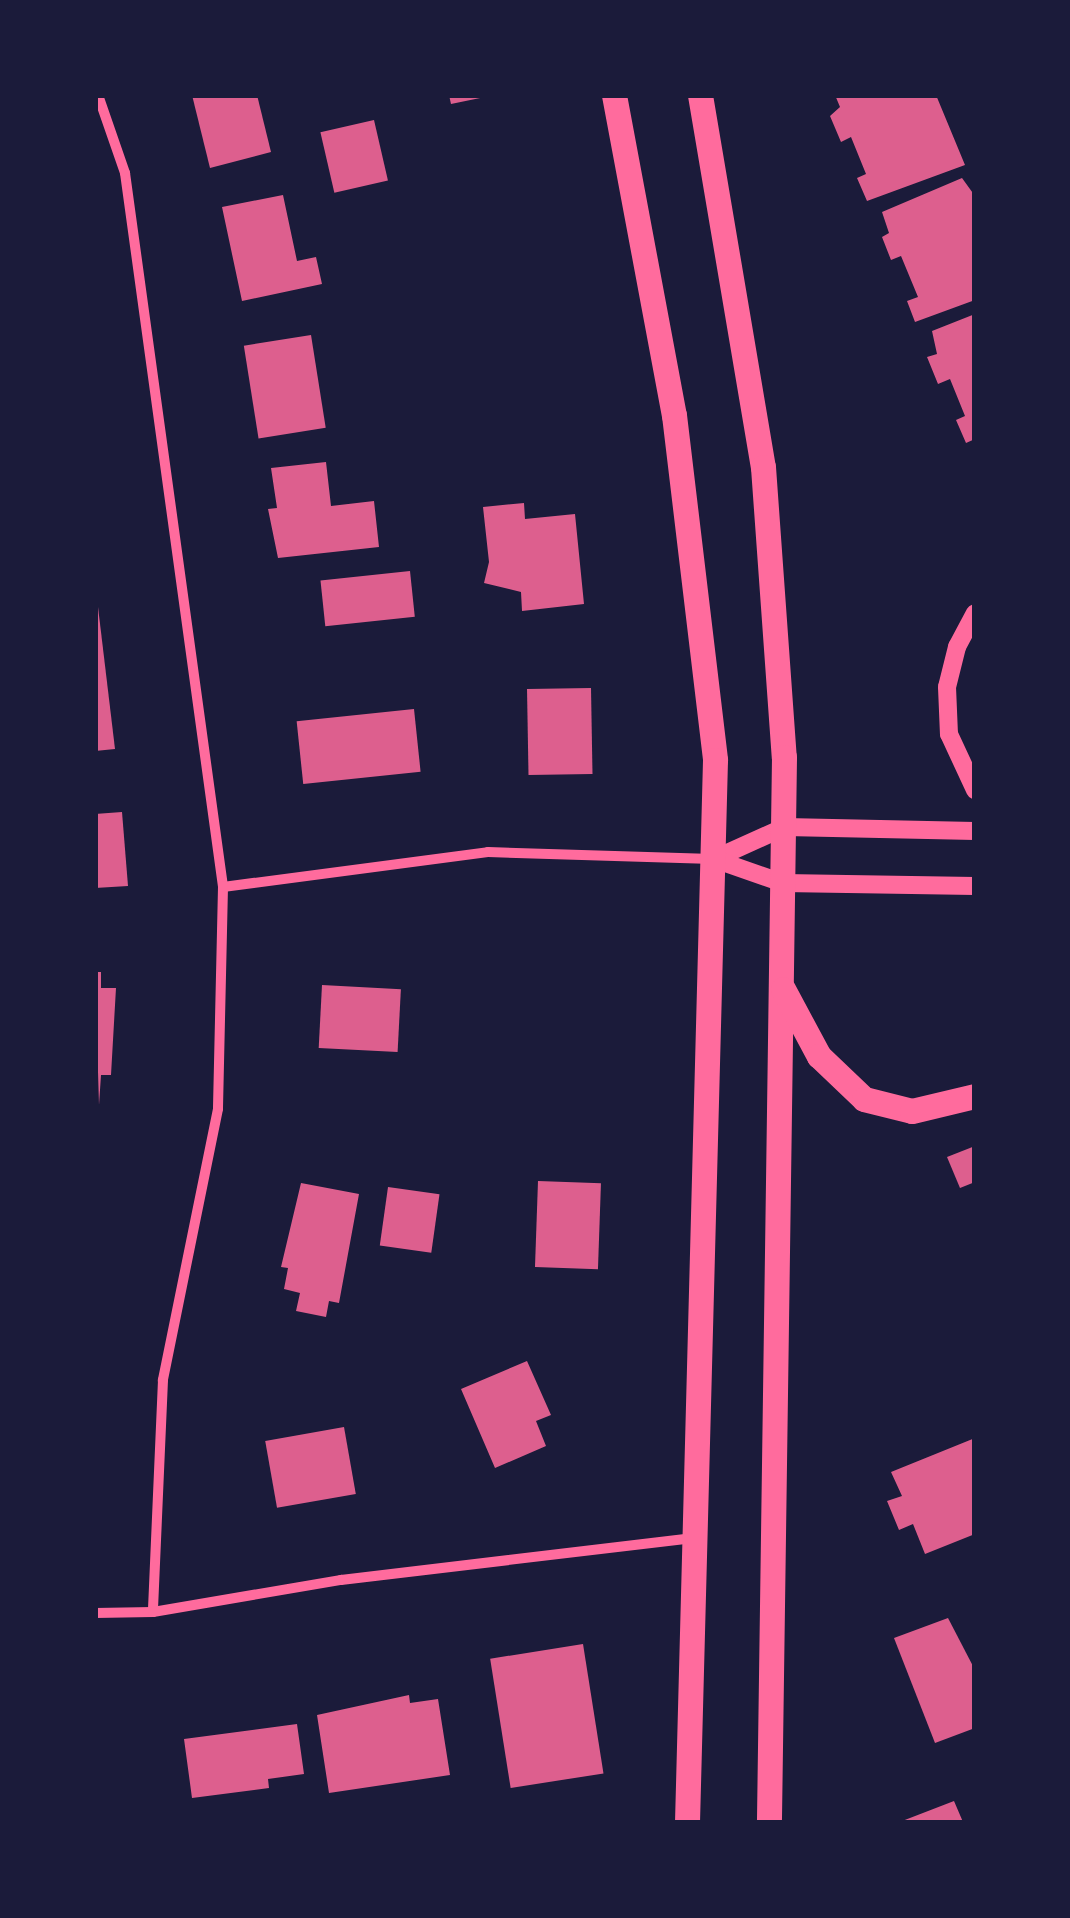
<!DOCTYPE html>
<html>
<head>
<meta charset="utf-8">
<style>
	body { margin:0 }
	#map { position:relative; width:1070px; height:1918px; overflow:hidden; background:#1b1b3a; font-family:"Sofia Sans Condensed",sans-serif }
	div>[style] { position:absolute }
	.building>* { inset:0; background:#dd5f8e; transform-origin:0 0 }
	.minor>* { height:10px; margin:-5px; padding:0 5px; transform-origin:5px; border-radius:5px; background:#ff6b9d }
	.tertiary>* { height:18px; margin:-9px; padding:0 9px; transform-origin:9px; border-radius:9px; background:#ff6b9d }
	.primary>* { height:25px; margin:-12.5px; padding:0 12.5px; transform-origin:12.5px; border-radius:12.5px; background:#ff6b9d }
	span { translate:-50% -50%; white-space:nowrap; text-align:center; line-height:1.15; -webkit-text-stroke:10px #1b1b3a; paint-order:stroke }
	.frame { position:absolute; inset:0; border:98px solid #1b1b3a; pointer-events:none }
</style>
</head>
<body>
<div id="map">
	<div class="building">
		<i style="clip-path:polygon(192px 95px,257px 95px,271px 152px,210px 168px)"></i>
		<i style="clip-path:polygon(449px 95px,485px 95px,485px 97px,451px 104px)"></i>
		<i style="clip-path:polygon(835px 95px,936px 95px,965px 165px,867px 201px,857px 178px,866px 174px,851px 137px,841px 142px,830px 116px,840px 107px)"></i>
		<i style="left:374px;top:120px;width:62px;height:55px;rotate:77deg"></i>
		<i style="clip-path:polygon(962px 178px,975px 196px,975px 300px,915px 322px,907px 301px,918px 297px,901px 256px,891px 260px,882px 237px,889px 233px,882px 212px)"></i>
		<i style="clip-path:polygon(283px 195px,297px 261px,316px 257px,322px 284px,242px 301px,222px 207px)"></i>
		<i style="clip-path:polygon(975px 314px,975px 439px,966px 443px,956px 420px,965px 416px,950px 379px,938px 384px,927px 357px,937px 354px,932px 331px)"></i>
		<i style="left:311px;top:335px;width:94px;height:68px;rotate:81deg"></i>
		<i style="clip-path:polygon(326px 462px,331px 506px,374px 501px,379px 547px,278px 558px,268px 509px,277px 508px,271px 468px)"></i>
		<i style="clip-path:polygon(524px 503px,525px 519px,575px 514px,584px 604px,522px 611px,521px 592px,484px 583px,489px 562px,483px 507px)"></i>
		<i style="left:410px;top:571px;width:46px;height:90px;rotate:84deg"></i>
		<i style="clip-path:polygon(98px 607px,115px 749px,95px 751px,95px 608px)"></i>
		<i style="left:591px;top:688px;width:86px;height:64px;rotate:89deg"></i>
		<i style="left:414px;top:709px;width:63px;height:118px;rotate:84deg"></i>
		<i style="clip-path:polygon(122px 812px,128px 886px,95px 888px,95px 814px)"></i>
		<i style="clip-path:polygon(95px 972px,101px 972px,101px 988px,116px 988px,111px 1075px,101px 1075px,99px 1105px)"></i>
		<i style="left:322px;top:985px;width:79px;height:63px;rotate:3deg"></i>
		<i style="clip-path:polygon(975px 1146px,975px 1182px,960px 1188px,947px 1157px)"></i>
		<i style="left:538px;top:1181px;width:63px;height:86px;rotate:2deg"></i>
		<i style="clip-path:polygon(301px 1183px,359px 1194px,339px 1303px,329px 1301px,326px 1317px,296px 1311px,300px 1293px,284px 1289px,288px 1268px,281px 1267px)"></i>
		<i style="left:388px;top:1187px;width:52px;height:59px;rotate:8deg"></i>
		<i style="clip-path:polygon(527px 1361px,551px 1415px,536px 1421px,546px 1446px,495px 1468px,461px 1389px)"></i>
		<i style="left:344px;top:1427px;width:68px;height:80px;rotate:80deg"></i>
		<i style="clip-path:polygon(975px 1438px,975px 1534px,925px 1554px,913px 1524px,899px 1530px,887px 1501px,902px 1496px,891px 1472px)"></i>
		<i style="clip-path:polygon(948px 1618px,975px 1670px,975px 1728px,935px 1743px,894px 1638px)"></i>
		<i style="left:583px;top:1644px;width:131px;height:94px;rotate:81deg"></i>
		<i style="clip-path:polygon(409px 1695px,410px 1703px,438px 1699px,450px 1775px,329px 1793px,317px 1715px)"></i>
		<i style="clip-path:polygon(297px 1724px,304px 1774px,268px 1779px,269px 1788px,192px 1798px,184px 1739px)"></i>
		<i style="clip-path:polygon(954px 1801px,963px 1822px,975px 1823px,897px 1823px)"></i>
	</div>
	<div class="minor">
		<i style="left:98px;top:95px;width:83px;rotate:70.9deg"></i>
		<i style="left:125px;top:173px;width:721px;rotate:82.18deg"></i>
		<i style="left:223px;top:887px;width:222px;rotate:91.3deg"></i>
		<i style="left:218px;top:1109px;width:277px;rotate:101.5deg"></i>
		<i style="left:163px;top:1380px;width:232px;rotate:92.5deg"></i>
		<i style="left:223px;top:887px;width:267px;rotate:-7.5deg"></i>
		<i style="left:488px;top:852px;width:225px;rotate:1.8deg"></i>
		<i style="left:95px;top:1613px;width:58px;rotate:-1deg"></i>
		<i style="left:153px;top:1612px;width:191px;rotate:-9.7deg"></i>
		<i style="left:341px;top:1580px;width:355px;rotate:-6.8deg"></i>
	</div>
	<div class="tertiary">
		<i style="left:975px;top:613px;width:38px;rotate:118deg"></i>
		<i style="left:957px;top:647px;width:41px;rotate:104deg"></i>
		<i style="left:947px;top:687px;width:47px;rotate:87.6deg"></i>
		<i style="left:949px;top:734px;width:62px;rotate:65.1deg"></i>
		<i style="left:714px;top:859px;width:78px;rotate:-24.3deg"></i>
		<i style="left:785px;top:827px;width:190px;rotate:1.2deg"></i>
		<i style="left:714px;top:859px;width:73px;rotate:19.2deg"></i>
		<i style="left:783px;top:883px;width:192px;rotate:0.9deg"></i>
	</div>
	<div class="primary">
		<i style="left:614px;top:95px;width:326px;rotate:79.4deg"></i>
		<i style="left:674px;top:415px;width:347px;rotate:83.2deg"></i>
		<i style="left:715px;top:760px;width:1063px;rotate:91.51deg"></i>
		<i style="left:700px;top:95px;width:377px;rotate:80.4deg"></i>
		<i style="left:763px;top:467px;width:291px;rotate:85.9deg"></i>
		<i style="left:784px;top:757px;width:1066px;rotate:90.81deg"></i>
		<i style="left:783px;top:989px;width:76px;rotate:61.8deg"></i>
		<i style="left:819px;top:1056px;width:62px;rotate:43.7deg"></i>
		<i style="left:864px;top:1099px;width:49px;rotate:14deg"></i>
		<i style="left:912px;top:1111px;width:65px;rotate:-13.4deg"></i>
	</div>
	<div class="frame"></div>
</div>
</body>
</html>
